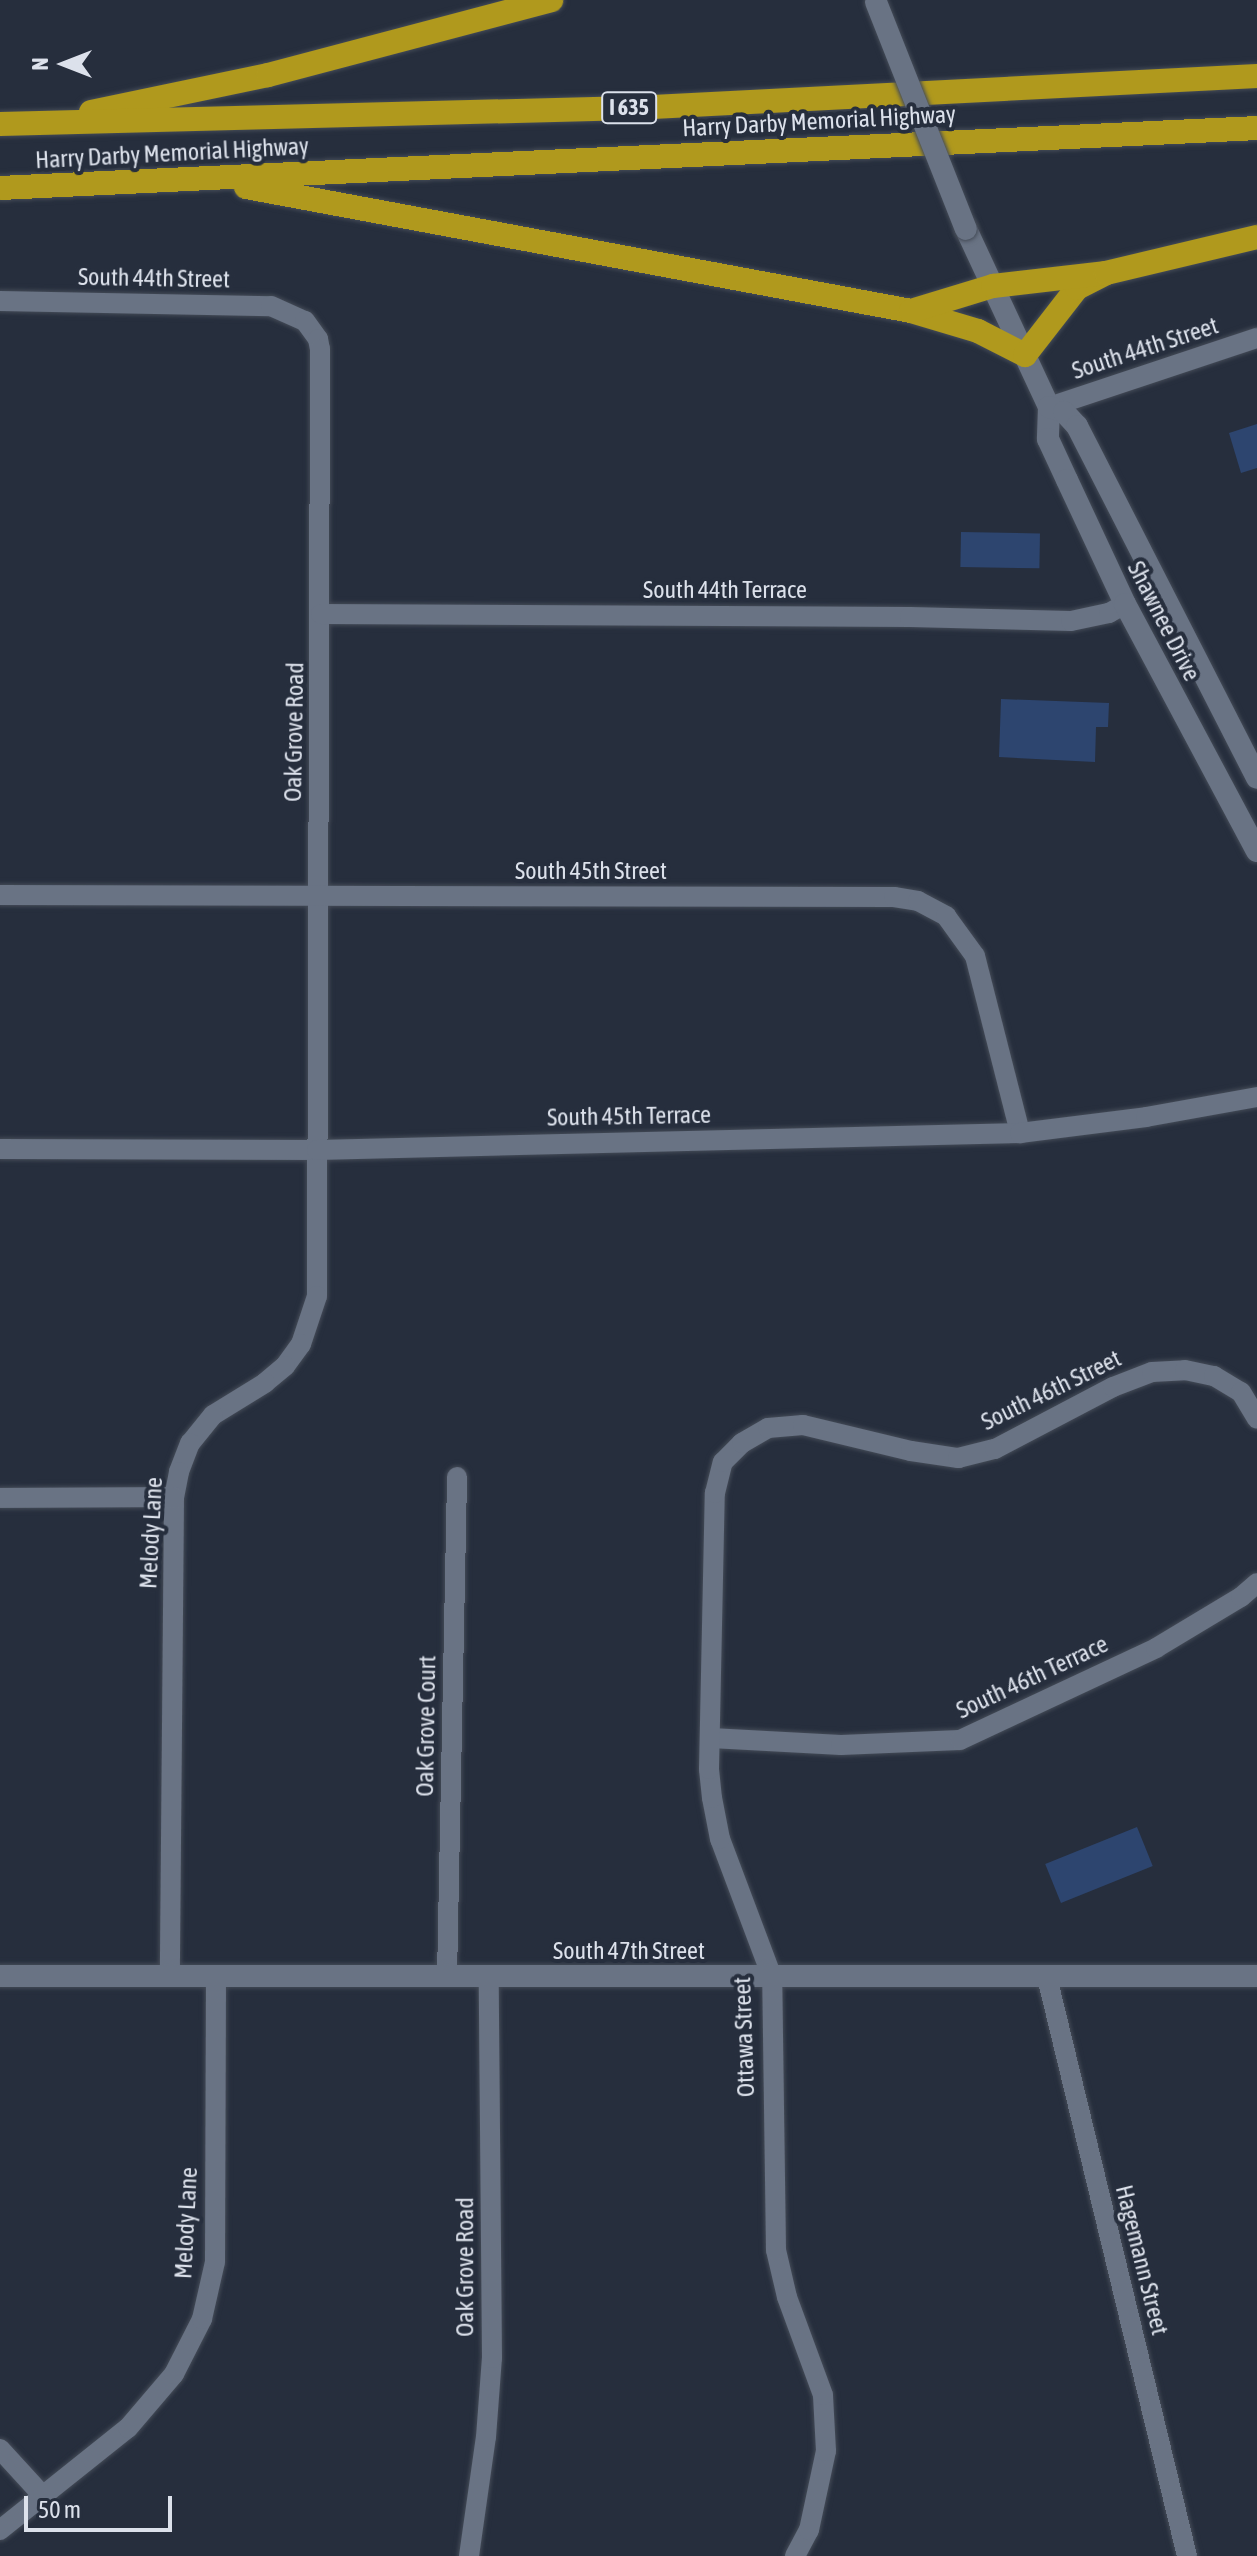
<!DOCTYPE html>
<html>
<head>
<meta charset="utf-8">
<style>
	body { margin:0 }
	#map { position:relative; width:1257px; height:2556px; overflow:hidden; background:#262e3d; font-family:"Asap Condensed",sans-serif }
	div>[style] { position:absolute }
	.building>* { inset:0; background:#2d456f; transform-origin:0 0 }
	.roads { filter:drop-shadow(0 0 2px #444b57) drop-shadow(0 0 2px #444b57) }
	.minor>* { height:20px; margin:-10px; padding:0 10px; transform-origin:10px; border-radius:10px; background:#697384 }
	.tertiary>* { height:22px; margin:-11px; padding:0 11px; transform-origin:11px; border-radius:11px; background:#697384 }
	.secondary>* { height:22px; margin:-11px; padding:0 11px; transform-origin:11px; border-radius:11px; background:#697384 }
	.motorway>* { height:24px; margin:-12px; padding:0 12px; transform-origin:12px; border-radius:12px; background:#b0991d }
	.bridges { filter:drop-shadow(0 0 2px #444b57) drop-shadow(0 0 2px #444b57) }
	.secondary-bridge>* { height:22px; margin:-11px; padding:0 11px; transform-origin:11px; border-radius:11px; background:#697384 }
	span { translate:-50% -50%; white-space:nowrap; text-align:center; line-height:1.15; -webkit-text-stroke:8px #262e3d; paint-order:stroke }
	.shield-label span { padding:2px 6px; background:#262e3d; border:2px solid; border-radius:6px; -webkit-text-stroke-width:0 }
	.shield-label { font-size:22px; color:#dce1eb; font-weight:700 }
	.street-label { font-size:24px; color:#dce1eb }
	.north { position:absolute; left:24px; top:24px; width:80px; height:80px; -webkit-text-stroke:6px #262e3d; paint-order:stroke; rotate:270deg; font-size:22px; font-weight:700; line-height:32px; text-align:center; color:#dce1eb }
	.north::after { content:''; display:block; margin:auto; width:28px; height:36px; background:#dce1eb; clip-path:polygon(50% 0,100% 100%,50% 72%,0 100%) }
	.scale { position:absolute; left:24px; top:2496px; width:148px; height:36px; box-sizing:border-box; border:4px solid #dce1eb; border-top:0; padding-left:10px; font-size:24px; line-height:28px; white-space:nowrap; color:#dce1eb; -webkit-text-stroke:6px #262e3d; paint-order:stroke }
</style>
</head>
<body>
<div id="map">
	<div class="building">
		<i style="clip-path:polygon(1257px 424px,1257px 468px,1241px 473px,1229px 433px)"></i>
		<i style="left:961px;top:532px;width:79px;height:35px;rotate:1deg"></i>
		<i style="clip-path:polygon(1001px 699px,1109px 703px,1108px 727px,1096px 727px,1095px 762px,999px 757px)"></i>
		<i style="left:1137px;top:1827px;width:42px;height:99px;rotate:68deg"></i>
	</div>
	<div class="roads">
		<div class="minor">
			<i style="left:0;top:301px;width:271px;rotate:1.1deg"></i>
			<i style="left:271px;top:306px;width:37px;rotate:24deg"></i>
			<i style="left:305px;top:321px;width:22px;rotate:54deg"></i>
			<i style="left:318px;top:339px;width:10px;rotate:79deg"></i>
			<i style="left:320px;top:349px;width:947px;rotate:90.18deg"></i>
			<i style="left:317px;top:1296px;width:51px;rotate:108.4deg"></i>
			<i style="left:301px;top:1344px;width:27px;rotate:126deg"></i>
			<i style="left:285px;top:1366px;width:26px;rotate:140deg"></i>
			<i style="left:265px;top:1383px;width:61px;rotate:148.4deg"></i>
			<i style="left:213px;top:1415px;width:36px;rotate:129deg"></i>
			<i style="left:190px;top:1443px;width:31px;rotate:111deg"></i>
			<i style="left:179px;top:1472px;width:25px;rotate:101deg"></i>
			<i style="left:174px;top:1497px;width:479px;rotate:90.5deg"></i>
			<i style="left:1049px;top:407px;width:219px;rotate:-18.4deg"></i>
			<i style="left:321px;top:614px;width:589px;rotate:0.29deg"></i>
			<i style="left:910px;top:617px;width:161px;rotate:1.4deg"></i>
			<i style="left:1071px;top:621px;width:39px;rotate:-12deg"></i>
			<i style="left:1109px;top:613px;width:18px;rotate:-29deg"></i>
			<i style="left:0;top:895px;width:894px;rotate:0.13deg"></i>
			<i style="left:894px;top:897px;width:24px;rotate:9deg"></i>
			<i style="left:918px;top:901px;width:32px;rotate:28deg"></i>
			<i style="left:946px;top:916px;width:49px;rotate:54.1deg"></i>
			<i style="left:975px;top:956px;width:183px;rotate:75.7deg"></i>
			<i style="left:0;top:1149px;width:317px;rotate:0.2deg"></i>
			<i style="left:317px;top:1150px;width:703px;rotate:-1.39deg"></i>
			<i style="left:1020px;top:1133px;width:127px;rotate:-7.2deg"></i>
			<i style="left:1146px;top:1117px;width:113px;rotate:-10.2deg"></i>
			<i style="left:0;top:1498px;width:174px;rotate:-0.3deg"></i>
			<i style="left:711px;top:1738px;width:130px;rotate:3.1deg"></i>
			<i style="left:841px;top:1745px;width:119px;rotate:-2.4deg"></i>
			<i style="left:960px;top:1740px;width:217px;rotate:-25.1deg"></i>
			<i style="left:1156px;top:1648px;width:99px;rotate:-31deg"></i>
			<i style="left:1241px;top:1597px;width:21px;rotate:-41deg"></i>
			<i style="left:447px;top:1977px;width:500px;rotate:-88.85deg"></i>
			<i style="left:1047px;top:1977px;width:596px;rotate:76.41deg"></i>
			<i style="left:0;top:2449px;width:64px;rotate:47.5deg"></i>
			<i style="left:0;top:2530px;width:164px;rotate:-38.6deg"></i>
			<i style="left:128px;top:2428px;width:71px;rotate:-49.6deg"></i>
			<i style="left:174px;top:2374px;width:62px;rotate:-63deg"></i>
			<i style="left:202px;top:2319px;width:58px;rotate:-77.2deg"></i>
			<i style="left:215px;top:2262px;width:286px;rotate:-89.8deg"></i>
			<i style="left:469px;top:2556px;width:120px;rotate:-81.9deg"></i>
			<i style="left:486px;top:2437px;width:79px;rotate:-85.7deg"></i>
			<i style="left:492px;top:2358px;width:381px;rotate:-90.5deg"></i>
			<i style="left:795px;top:2556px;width:30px;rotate:-62deg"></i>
			<i style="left:809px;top:2530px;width:81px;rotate:-77.9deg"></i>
			<i style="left:826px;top:2451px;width:56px;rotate:-93.1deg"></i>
			<i style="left:823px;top:2395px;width:104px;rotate:-110.2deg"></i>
			<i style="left:787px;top:2297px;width:48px;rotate:-103.2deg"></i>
			<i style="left:776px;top:2250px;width:273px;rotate:-90.8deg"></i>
			<i style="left:772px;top:1977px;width:147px;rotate:-110.6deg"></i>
			<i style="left:720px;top:1839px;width:42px;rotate:-101deg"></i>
			<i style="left:712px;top:1798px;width:29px;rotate:-96deg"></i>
			<i style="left:709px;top:1769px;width:276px;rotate:-88.8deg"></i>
			<i style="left:715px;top:1493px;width:32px;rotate:-76deg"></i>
			<i style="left:723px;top:1462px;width:27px;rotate:-45deg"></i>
			<i style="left:742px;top:1443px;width:30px;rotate:-30deg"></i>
			<i style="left:768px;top:1428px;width:35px;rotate:-5deg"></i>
			<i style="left:803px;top:1425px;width:111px;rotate:13.5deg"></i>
			<i style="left:911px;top:1451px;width:48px;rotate:8.5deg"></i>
			<i style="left:958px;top:1458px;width:38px;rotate:-14deg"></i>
			<i style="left:995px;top:1449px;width:133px;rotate:-27.7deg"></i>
			<i style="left:1113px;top:1387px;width:42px;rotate:-21deg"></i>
			<i style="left:1152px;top:1372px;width:33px;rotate:-3deg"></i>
			<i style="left:1185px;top:1370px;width:30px;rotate:12deg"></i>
			<i style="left:1214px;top:1376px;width:31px;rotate:31deg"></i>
			<i style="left:1241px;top:1392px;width:31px;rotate:59deg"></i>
		</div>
		<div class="tertiary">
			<i style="left:0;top:1976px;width:1257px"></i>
		</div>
		<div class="secondary">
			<i style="left:966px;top:229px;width:196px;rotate:65deg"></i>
			<i style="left:1049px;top:407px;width:32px;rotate:92deg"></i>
			<i style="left:1048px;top:439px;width:45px;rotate:65.1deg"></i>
			<i style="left:1067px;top:480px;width:137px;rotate:64.9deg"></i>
			<i style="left:1125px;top:604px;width:280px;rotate:61.9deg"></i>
			<i style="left:1049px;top:407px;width:16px;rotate:18deg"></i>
			<i style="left:1064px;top:412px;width:19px;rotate:47deg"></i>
			<i style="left:1077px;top:426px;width:395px;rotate:62.9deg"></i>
		</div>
		<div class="motorway">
			<i style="left:91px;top:112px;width:181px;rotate:-11.8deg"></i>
			<i style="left:268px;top:75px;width:293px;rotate:-14.8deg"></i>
			<i style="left:0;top:124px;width:633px;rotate:-1.45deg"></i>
			<i style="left:633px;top:108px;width:625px;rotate:-2.94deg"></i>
			<i style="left:246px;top:187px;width:676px;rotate:10.56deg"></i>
			<i style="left:911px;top:311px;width:70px;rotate:16.6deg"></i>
			<i style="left:978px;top:331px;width:53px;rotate:27.1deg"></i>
			<i style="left:1025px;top:355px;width:85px;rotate:-52.2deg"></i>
			<i style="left:1077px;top:288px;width:33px;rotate:-27deg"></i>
			<i style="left:0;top:188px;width:1258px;rotate:-2.73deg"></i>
			<i style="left:911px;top:311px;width:86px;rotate:-17deg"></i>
			<i style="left:993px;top:286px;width:114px;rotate:-6.6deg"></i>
			<i style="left:1106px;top:273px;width:155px;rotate:-13.4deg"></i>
		</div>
	</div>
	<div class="bridges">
		<div class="secondary-bridge">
			<i style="left:876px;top:2px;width:244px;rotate:68.4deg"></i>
		</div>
	</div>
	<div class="shield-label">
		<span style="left:629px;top:108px">I 635</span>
	</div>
	<div class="street-label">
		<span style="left:819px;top:121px;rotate:-3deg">Harry Darby Memorial Highway</span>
		<span style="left:172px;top:153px;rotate:-3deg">Harry Darby Memorial Highway</span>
		<span style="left:154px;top:278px;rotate:1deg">South 44th Street</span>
		<span style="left:1145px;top:348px;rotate:-18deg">South 44th Street</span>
		<span style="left:725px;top:590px">South 44th Terrace</span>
		<span style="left:1164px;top:621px;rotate:63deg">Shawnee Drive</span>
		<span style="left:294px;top:732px;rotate:-89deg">Oak Grove Road</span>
		<span style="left:591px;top:871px">South 45th Street</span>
		<span style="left:629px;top:1116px;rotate:-1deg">South 45th Terrace</span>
		<span style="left:1051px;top:1390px;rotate:-26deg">South 46th Street</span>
		<span style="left:151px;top:1533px;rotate:-87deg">Melody Lane</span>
		<span style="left:1032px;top:1677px;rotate:-25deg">South 46th Terrace</span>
		<span style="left:426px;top:1726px;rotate:-89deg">Oak Grove Court</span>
		<span style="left:629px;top:1951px">South 47th Street</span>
		<span style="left:744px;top:2037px;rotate:-92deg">Ottawa Street</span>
		<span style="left:186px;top:2223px;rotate:-87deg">Melody Lane</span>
		<span style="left:1142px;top:2260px;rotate:76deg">Hagemann Street</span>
		<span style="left:465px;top:2267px;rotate:-90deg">Oak Grove Road</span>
	</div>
	<div class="north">N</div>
	<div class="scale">50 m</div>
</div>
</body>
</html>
